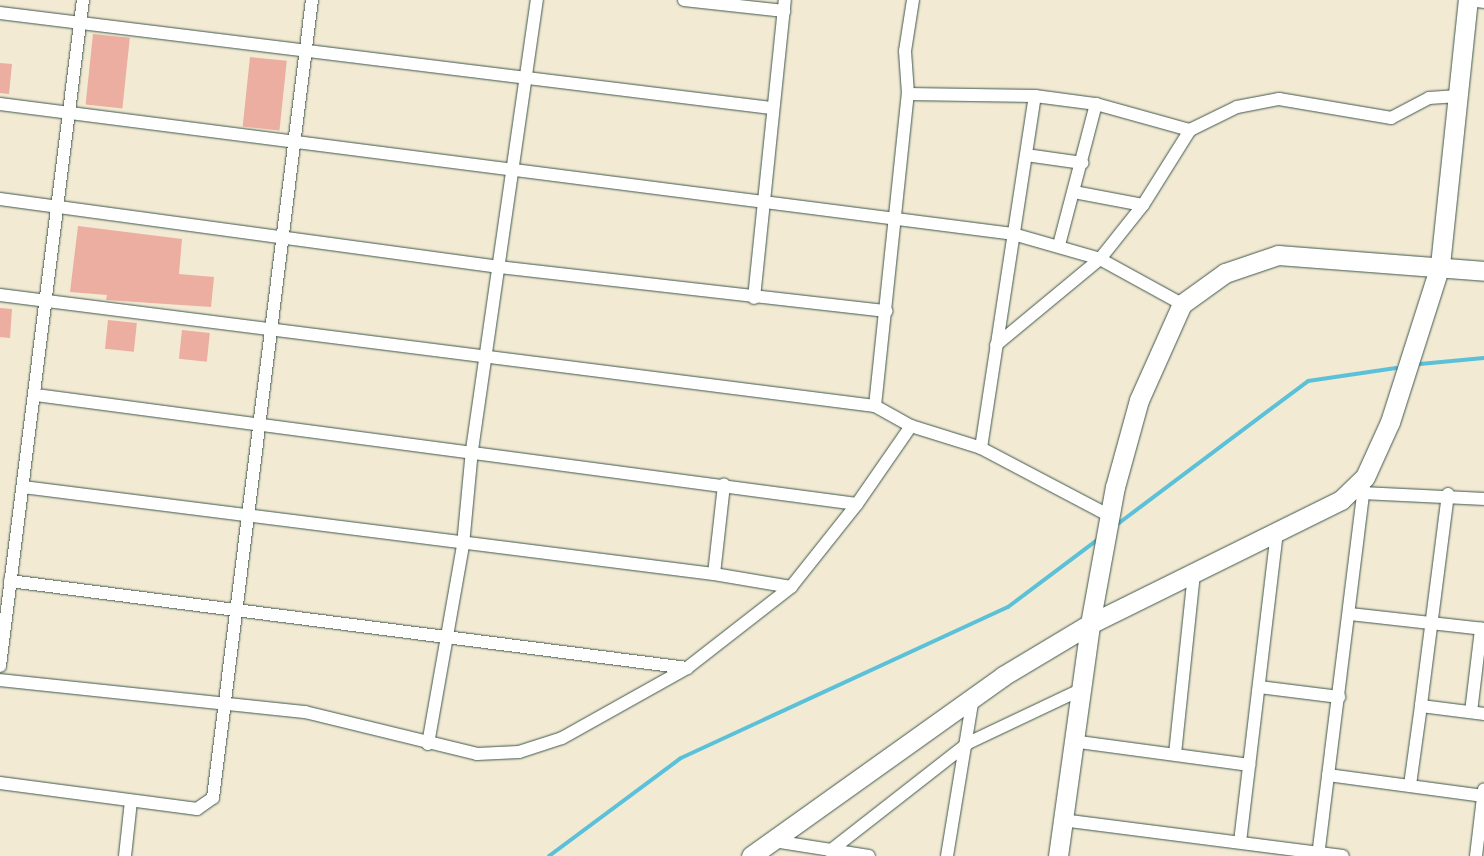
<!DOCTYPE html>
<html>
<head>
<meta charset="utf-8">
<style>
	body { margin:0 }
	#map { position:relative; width:1484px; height:856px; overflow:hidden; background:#f2ead3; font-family:"Libre Caslon Text",serif }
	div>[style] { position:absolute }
	.stream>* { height:4px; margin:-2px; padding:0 2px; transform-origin:2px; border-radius:2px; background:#5bc1d9 }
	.building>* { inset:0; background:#ebaea1; transform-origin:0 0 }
	.roads { filter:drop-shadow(0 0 1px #3f574c) drop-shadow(0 0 1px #3f574c) }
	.street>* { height:12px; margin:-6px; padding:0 6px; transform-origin:6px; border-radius:6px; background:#fff }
	.secondary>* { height:19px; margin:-9.5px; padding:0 9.5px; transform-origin:9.5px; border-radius:9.5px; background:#fff }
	span { translate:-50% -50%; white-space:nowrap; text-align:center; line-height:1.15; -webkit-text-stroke:4px #fff; paint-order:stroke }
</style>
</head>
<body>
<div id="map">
	<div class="stream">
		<i style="left:1420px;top:364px;width:64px;rotate:-5.4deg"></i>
		<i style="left:1115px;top:526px;width:241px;rotate:-36.9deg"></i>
		<i style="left:1308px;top:381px;width:89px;rotate:-8.4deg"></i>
		<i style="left:549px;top:856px;width:164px;rotate:-36.6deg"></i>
		<i style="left:681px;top:758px;width:360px;rotate:-24.8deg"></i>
		<i style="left:1008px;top:607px;width:115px;rotate:-36.9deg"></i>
	</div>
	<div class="building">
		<i style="left:93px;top:34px;width:37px;height:71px;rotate:6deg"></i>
		<i style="left:250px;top:57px;width:37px;height:70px;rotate:6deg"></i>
		<i style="clip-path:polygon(0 63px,12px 64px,9px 94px,0 93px)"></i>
		<i style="clip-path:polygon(78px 226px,182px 239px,179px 274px,214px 277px,211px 307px,106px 300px,107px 295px,70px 292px)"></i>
		<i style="clip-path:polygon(0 308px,12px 309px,10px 338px,0 337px)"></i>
		<i style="left:108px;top:320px;width:29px;height:29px;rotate:6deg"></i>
		<i style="left:182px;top:330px;width:28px;height:29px;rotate:6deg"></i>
	</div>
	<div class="roads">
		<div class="street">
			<i style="left:684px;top:0;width:101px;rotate:6.3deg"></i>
			<i style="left:1469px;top:0;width:15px;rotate:8deg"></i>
			<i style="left:0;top:13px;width:777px;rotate:7.02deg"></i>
			<i style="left:908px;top:94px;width:43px;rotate:-94deg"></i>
			<i style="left:905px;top:51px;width:52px;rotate:-81.1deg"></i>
			<i style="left:0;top:104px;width:1021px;rotate:7.31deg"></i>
			<i style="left:1013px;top:234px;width:91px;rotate:16deg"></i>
			<i style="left:1100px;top:259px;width:94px;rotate:28.8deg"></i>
			<i style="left:1026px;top:155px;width:57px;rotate:8.1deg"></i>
			<i style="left:1074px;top:192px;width:70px;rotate:10.7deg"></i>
			<i style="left:0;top:199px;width:504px;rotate:7.76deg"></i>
			<i style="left:499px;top:267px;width:390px;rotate:6.5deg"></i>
			<i style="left:1059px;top:245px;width:146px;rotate:-75.3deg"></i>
			<i style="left:0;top:295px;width:882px;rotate:7.23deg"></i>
			<i style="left:875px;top:406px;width:41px;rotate:29.1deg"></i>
			<i style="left:911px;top:426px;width:73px;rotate:17.4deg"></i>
			<i style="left:981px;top:448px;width:146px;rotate:27.8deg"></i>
			<i style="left:754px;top:298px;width:300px;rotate:-84.1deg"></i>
			<i style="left:996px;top:345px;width:135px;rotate:-39.6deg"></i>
			<i style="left:1100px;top:259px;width:69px;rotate:-51.5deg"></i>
			<i style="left:1143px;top:205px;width:89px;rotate:-57.9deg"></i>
			<i style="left:1190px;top:130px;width:52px;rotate:-26.1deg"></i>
			<i style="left:1237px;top:107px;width:43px;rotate:-10.8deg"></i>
			<i style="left:1279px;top:99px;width:114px;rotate:9.6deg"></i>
			<i style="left:1391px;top:118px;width:43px;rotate:-27.8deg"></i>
			<i style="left:1429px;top:98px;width:29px;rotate:-4deg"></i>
			<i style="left:36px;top:395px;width:828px;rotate:7.56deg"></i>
			<i style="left:875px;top:406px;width:314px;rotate:-84deg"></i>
			<i style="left:908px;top:94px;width:127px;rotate:0.9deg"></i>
			<i style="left:1035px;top:96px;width:62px;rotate:7.5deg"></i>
			<i style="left:1096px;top:104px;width:98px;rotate:15.5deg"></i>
			<i style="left:981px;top:448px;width:356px;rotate:-81.3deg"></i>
			<i style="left:23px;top:487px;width:696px;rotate:7.18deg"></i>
			<i style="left:714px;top:574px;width:78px;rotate:9.6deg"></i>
			<i style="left:1363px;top:493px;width:121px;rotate:2.8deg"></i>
			<i style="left:1448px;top:494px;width:214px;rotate:97.3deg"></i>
			<i style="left:1421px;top:706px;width:64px;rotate:7.2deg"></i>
			<i style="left:714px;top:574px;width:90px;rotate:-83.6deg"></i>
			<i style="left:10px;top:581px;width:683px;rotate:7.32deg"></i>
			<i style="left:1350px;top:614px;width:135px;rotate:6.4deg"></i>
			<i style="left:0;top:666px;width:671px;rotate:-82.9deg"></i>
			<i style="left:0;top:680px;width:307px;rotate:6deg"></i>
			<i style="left:305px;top:712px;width:177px;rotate:13.7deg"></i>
			<i style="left:477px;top:754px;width:42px;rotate:-2.7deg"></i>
			<i style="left:519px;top:752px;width:45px;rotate:-18deg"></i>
			<i style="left:562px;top:738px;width:143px;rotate:-29.2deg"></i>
			<i style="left:687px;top:668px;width:132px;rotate:-37.9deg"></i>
			<i style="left:791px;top:587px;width:106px;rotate:-51.5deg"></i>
			<i style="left:857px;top:504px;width:95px;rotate:-55.3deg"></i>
			<i style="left:1259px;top:687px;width:81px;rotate:7.1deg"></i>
			<i style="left:1471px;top:712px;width:84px;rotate:-83.1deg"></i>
			<i style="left:1072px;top:741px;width:179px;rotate:7.7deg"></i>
			<i style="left:428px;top:744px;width:202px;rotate:-80deg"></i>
			<i style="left:463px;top:545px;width:95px;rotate:-84.6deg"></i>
			<i style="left:472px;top:450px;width:455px;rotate:-81.8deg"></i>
			<i style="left:1175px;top:754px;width:182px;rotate:-84deg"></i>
			<i style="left:1328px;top:775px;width:157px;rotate:7.7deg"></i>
			<i style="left:0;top:783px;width:199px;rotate:7.5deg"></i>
			<i style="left:197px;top:809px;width:19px;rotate:-35deg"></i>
			<i style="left:213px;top:798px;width:804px;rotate:-82.93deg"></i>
			<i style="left:1410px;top:785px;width:80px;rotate:-82.1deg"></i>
			<i style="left:1062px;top:820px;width:283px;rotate:7.3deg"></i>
			<i style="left:774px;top:841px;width:96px;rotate:9deg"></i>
			<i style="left:1240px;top:842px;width:313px;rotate:-83.2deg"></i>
			<i style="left:830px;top:851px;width:175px;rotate:-38deg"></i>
			<i style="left:968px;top:743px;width:124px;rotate:-25.3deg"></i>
			<i style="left:125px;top:856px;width:55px;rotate:-83.8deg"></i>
			<i style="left:947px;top:856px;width:160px;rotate:-80.7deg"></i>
			<i style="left:1318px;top:856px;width:382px;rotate:-82.9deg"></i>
			<i style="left:1476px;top:856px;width:67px;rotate:-83.2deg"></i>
		</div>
		<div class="secondary">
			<i style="left:751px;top:856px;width:310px;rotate:-35.5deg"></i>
			<i style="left:1003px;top:676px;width:101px;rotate:-30.9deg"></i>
			<i style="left:1090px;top:624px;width:280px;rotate:-26.3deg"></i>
			<i style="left:1341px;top:500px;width:33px;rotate:-44deg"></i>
			<i style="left:1365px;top:477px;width:60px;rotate:-65.6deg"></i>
			<i style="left:1390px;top:422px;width:165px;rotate:-72.3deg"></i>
			<i style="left:1440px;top:265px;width:266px;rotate:-84deg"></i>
			<i style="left:1058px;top:856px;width:234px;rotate:-82.1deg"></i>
			<i style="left:1090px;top:624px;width:139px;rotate:-79.7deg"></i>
			<i style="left:1115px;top:487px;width:90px;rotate:-74.6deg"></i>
			<i style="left:1139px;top:400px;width:105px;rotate:-65.9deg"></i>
			<i style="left:1182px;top:304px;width:53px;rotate:-35.8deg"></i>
			<i style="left:1225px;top:273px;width:56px;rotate:-18.8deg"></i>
			<i style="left:1278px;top:255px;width:207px;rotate:4.4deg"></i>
		</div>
	</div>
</div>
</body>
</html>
